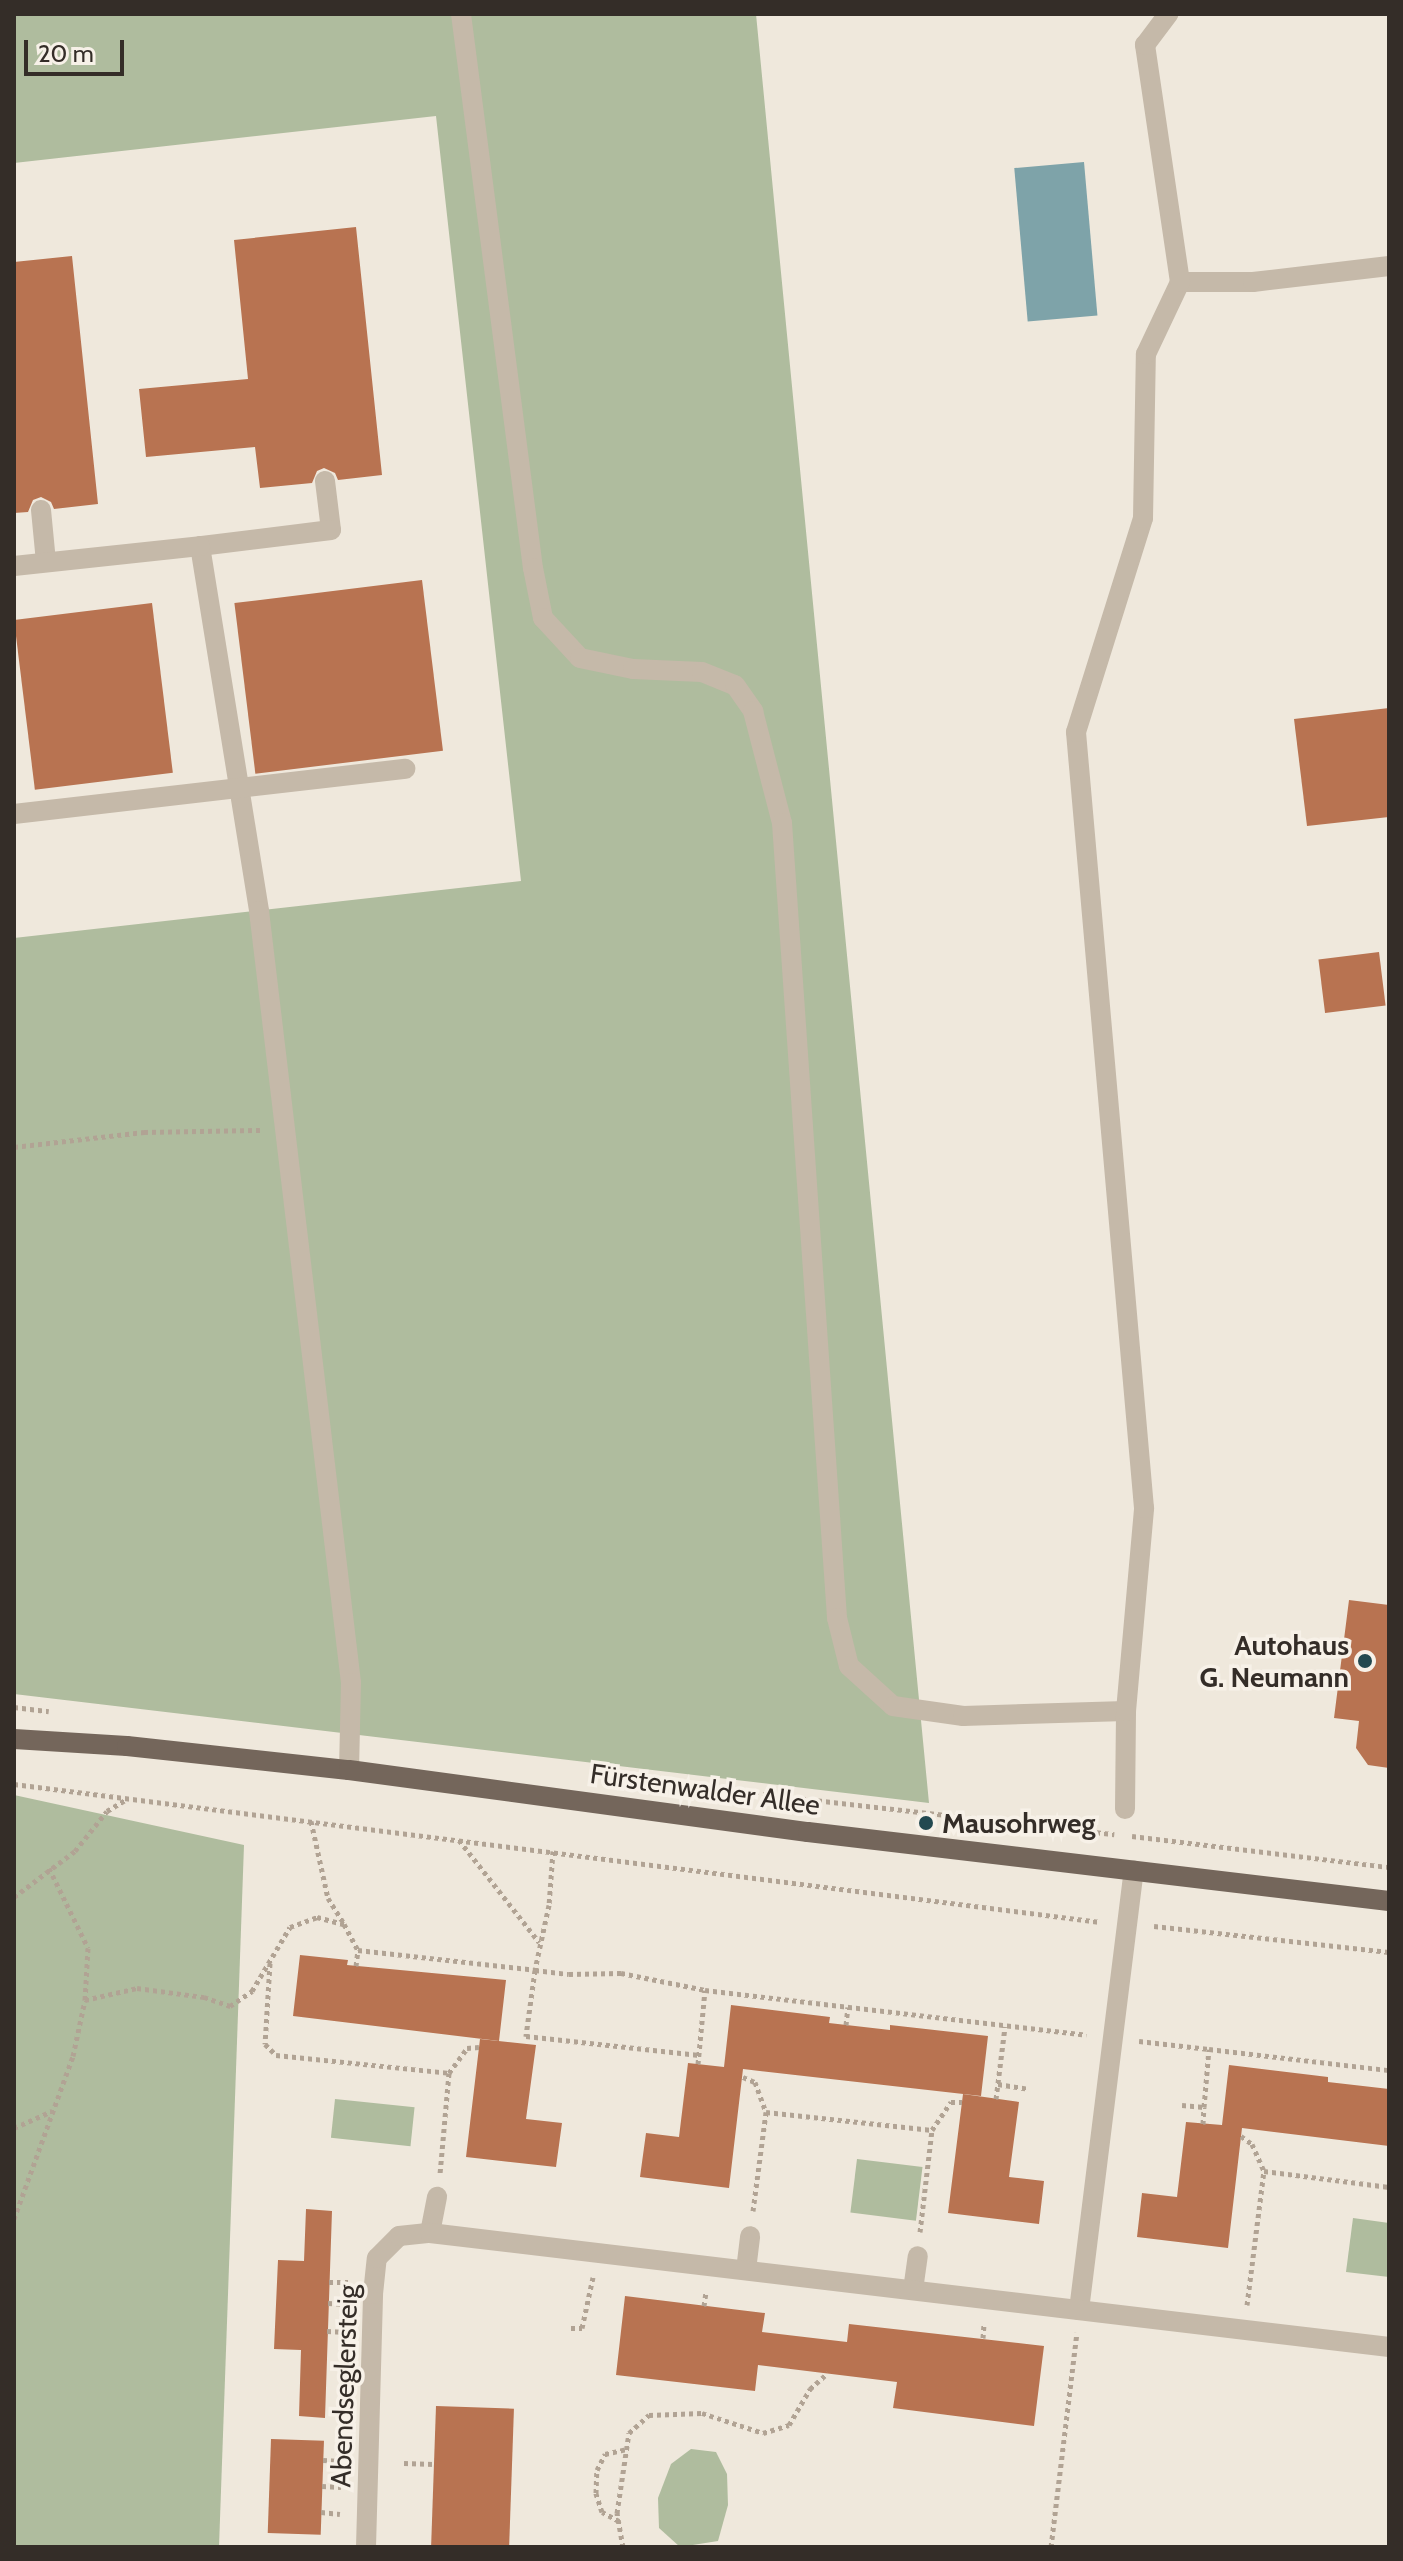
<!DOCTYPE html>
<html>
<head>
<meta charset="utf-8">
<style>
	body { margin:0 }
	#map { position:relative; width:1403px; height:2561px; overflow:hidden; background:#efe8dc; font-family:Cabin,sans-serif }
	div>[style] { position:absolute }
	.green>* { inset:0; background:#afbc9e; transform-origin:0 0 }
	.water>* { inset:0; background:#7ea3a9; transform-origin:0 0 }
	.building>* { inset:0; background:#b87351; transform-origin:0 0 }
	.path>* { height:5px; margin-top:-2.5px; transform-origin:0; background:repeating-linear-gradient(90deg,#b1a394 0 4px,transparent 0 8px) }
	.minor>* { height:20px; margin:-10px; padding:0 10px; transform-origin:10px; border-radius:10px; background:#c5b9a9 }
	.major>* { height:20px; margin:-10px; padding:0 10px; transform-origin:10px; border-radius:10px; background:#74665b }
	.dots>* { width:22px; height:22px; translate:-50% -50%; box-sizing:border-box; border:4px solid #f7f1e8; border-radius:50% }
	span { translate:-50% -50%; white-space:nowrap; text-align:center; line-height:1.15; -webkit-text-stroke:7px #f7f1e8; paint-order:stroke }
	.poi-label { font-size:28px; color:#342d28; font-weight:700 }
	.right { translate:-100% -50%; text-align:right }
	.left { translate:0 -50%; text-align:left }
	.street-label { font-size:28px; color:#342d28 }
	.frame { position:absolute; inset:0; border:16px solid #342d28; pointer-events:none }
	.scale { position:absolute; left:24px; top:40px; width:100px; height:36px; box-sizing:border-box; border:4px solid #342d28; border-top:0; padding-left:10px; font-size:24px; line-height:28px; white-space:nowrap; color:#342d28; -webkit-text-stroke:6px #f7f1e8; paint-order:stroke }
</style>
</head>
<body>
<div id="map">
	<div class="green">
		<i style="clip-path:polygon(14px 14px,756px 14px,929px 1803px,14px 1694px,14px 938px,521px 881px,436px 116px,14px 163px)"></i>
		<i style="clip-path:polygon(14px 1795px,244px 1845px,219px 2547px,14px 2547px)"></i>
		<i style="left:335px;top:2099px;width:80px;height:39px;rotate:6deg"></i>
		<i style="left:857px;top:2159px;width:66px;height:54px;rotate:7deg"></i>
		<i style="clip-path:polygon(1353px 2218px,1389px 2223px,1389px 2277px,1346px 2272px)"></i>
		<i style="clip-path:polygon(691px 2449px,716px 2452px,727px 2474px,728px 2505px,718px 2541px,680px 2547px,659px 2528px,658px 2498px,671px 2464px)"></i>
	</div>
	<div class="water">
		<i style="left:1084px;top:162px;width:154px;height:70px;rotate:85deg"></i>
	</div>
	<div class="building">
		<i style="clip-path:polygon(356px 227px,382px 475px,338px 480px,335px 473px,324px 468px,317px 471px,312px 483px,260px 488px,255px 447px,146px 457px,139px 389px,248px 379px,234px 240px)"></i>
		<i style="clip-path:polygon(72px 256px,98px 504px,54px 509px,51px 502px,41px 497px,33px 500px,28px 512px,14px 513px,14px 262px)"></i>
		<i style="left:422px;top:580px;width:172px;height:189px;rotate:83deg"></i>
		<i style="left:152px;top:603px;width:171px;height:139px;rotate:83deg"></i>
		<i style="clip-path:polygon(1389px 708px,1389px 817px,1307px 826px,1294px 719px)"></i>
		<i style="left:1379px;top:952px;width:54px;height:61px;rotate:83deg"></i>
		<i style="clip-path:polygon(1349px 1600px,1389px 1605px,1389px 1768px,1368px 1765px,1356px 1748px,1359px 1721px,1334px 1718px)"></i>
		<i style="clip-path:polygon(300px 1955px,348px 1960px,347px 1965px,506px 1980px,499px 2041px,293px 2016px)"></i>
		<i style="clip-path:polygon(731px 2005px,830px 2017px,829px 2023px,890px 2030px,890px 2025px,988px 2036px,981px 2096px,743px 2069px,729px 2188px,640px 2177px,646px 2133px,679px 2137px,688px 2063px,724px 2067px)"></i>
		<i style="clip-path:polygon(480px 2039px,536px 2045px,526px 2119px,562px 2123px,556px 2167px,466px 2157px)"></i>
		<i style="clip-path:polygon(1229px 2065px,1328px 2077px,1328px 2082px,1389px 2089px,1389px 2146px,1242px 2128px,1228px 2248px,1137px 2237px,1142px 2193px,1177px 2197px,1186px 2122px,1222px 2125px)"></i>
		<i style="clip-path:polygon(963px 2094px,1019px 2102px,1009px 2177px,1044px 2181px,1039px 2224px,948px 2213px)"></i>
		<i style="clip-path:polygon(306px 2209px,332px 2211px,325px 2418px,299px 2416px,301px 2350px,274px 2349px,278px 2260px,304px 2261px)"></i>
		<i style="clip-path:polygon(625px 2296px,765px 2313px,762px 2332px,847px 2342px,849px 2324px,1044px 2346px,1034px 2426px,893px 2408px,897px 2382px,758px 2365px,755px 2391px,616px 2375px)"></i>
		<i style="left:436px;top:2406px;width:78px;height:139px;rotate:2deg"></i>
		<i style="left:271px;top:2439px;width:53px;height:94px;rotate:2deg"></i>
	</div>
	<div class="path">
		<i style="left:14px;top:1147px;width:131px;rotate:-6.6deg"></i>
		<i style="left:144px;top:1132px;width:116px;rotate:-1deg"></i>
		<i style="left:14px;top:1707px;width:35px;rotate:7deg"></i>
		<i style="left:14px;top:1784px;width:1095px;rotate:7.24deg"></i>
		<i style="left:691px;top:1786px;width:426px;rotate:6.5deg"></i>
		<i style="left:311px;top:1821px;width:79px;rotate:77.6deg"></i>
		<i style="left:328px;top:1898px;width:31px;rotate:58deg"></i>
		<i style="left:1132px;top:1836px;width:259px;rotate:6.9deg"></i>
		<i style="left:459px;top:1840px;width:130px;rotate:51.9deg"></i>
		<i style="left:553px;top:1851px;width:54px;rotate:94.2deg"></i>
		<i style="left:549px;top:1905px;width:66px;rotate:102.2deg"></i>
		<i style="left:535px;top:1970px;width:34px;rotate:7deg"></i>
		<i style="left:569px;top:1974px;width:52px;rotate:-1.1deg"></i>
		<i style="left:621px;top:1973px;width:86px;rotate:11.4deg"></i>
		<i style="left:49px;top:1868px;width:89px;rotate:64deg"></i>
		<i style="left:88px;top:1948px;width:52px;rotate:93.3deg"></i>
		<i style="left:14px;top:1897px;width:76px;rotate:-37deg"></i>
		<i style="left:75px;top:1851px;width:51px;rotate:-51.3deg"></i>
		<i style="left:107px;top:1811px;width:23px;rotate:-31deg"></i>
		<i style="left:1154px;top:1926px;width:236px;rotate:6.3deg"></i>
		<i style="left:270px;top:1963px;width:81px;rotate:93.5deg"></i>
		<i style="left:265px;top:2044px;width:16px;rotate:45deg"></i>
		<i style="left:276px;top:2055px;width:174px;rotate:5.9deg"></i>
		<i style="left:449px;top:2073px;width:100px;rotate:95.1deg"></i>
		<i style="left:356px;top:1966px;width:16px;rotate:-83deg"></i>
		<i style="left:358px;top:1950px;width:178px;rotate:6.4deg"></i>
		<i style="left:535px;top:1970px;width:67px;rotate:97.8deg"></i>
		<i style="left:526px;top:2036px;width:174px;rotate:6.3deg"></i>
		<i style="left:846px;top:2025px;width:18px;rotate:-84deg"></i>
		<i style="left:1139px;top:2041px;width:70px;rotate:6.5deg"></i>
		<i style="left:698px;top:2064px;width:74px;rotate:-84.6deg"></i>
		<i style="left:705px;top:1990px;width:384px;rotate:6.7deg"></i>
		<i style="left:449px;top:2073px;width:31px;rotate:-54deg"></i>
		<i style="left:467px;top:2048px;width:12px;rotate:-5deg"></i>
		<i style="left:743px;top:2077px;width:13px;rotate:23deg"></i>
		<i style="left:755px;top:2082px;width:32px;rotate:70deg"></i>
		<i style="left:998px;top:2084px;width:31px;rotate:9deg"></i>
		<i style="left:996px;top:2099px;width:73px;rotate:-82.9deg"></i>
		<i style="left:1182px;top:2105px;width:22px;rotate:5deg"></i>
		<i style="left:1204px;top:2107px;width:58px;rotate:-85.1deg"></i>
		<i style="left:1209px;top:2049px;width:181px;rotate:6.7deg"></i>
		<i style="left:1203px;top:2124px;width:17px;rotate:-87deg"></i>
		<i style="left:14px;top:2128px;width:42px;rotate:-24.1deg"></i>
		<i style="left:1241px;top:2136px;width:14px;rotate:36deg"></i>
		<i style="left:1252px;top:2144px;width:30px;rotate:66deg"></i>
		<i style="left:753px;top:2211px;width:100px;rotate:-82.5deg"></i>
		<i style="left:766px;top:2112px;width:167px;rotate:6.2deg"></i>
		<i style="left:14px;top:2219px;width:173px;rotate:-70.1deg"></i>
		<i style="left:73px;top:2056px;width:57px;rotate:-77.9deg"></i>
		<i style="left:85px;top:2000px;width:53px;rotate:-13deg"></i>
		<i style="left:137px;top:1988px;width:68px;rotate:7.7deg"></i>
		<i style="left:204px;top:1997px;width:28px;rotate:19deg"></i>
		<i style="left:230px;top:2006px;width:27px;rotate:-34deg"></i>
		<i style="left:252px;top:1991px;width:74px;rotate:-59.3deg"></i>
		<i style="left:290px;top:1927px;width:29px;rotate:-20deg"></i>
		<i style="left:317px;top:1917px;width:28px;rotate:15deg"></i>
		<i style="left:344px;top:1924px;width:30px;rotate:62deg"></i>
		<i style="left:920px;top:2232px;width:103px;rotate:-83.3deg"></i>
		<i style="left:932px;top:2130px;width:34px;rotate:-56deg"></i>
		<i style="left:951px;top:2102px;width:11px"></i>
		<i style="left:329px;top:2282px;width:19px"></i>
		<i style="left:328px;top:2303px;width:19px;rotate:3deg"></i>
		<i style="left:1247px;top:2305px;width:135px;rotate:-82.8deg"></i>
		<i style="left:1264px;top:2171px;width:126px;rotate:7.3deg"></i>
		<i style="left:704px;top:2306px;width:15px;rotate:-82deg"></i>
		<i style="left:571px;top:2328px;width:11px"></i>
		<i style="left:582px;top:2328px;width:52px;rotate:-77.8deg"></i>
		<i style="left:327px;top:2331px;width:19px;rotate:3deg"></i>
		<i style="left:983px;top:2338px;width:14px;rotate:-86deg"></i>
		<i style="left:323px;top:2460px;width:19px;rotate:3deg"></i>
		<i style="left:404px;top:2463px;width:30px;rotate:2deg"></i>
		<i style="left:322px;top:2486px;width:19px;rotate:3deg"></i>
		<i style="left:321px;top:2512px;width:19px;rotate:6deg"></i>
		<i style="left:619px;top:2521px;width:19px;rotate:-152deg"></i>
		<i style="left:602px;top:2512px;width:20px;rotate:-108deg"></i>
		<i style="left:596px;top:2493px;width:23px;rotate:-88deg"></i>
		<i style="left:597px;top:2470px;width:18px;rotate:-63deg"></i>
		<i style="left:605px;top:2454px;width:23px;rotate:-13deg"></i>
		<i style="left:623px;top:2547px;width:35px;rotate:-100deg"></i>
		<i style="left:617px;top:2513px;width:81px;rotate:-81.5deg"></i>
		<i style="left:629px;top:2433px;width:27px;rotate:-42deg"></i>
		<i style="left:649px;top:2415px;width:53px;rotate:-2.2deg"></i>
		<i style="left:702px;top:2413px;width:64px;rotate:18.2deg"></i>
		<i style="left:763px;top:2433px;width:27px;rotate:-17deg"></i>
		<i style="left:789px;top:2425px;width:42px;rotate:-59.7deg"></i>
		<i style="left:810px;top:2389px;width:24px;rotate:-42deg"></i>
		<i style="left:1051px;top:2547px;width:216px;rotate:-83.1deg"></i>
	</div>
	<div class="minor">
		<i style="left:461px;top:14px;width:559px;rotate:82.6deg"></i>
		<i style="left:533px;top:568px;width:51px;rotate:78.7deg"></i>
		<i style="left:543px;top:618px;width:54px;rotate:47.2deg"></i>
		<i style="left:580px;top:658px;width:54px;rotate:11.7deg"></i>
		<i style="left:633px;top:669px;width:69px;rotate:2.5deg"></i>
		<i style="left:702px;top:672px;width:35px;rotate:22deg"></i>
		<i style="left:735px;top:685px;width:32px;rotate:55deg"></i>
		<i style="left:753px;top:711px;width:116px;rotate:75.5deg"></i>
		<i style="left:782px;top:823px;width:797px;rotate:86.04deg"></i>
		<i style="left:837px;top:1618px;width:49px;rotate:76deg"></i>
		<i style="left:849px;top:1666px;width:59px;rotate:42.3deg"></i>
		<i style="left:893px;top:1706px;width:71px;rotate:8.1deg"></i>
		<i style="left:963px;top:1716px;width:163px;rotate:-1.8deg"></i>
		<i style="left:1180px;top:282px;width:73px"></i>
		<i style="left:1253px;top:282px;width:137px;rotate:-6.7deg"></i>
		<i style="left:325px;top:481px;width:49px;rotate:83deg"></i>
		<i style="left:331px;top:530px;width:132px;rotate:173deg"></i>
		<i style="left:200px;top:546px;width:370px;rotate:80.8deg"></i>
		<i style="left:259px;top:911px;width:777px;rotate:83.2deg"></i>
		<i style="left:351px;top:1683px;width:87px;rotate:91.3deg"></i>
		<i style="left:41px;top:510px;width:52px;rotate:84.5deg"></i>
		<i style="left:14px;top:566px;width:187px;rotate:-6.1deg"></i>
		<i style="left:14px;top:814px;width:394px;rotate:-6.6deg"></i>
		<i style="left:1125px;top:1809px;width:98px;rotate:-89.4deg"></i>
		<i style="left:1126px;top:1711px;width:204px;rotate:-84.9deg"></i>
		<i style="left:1144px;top:1508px;width:779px;rotate:-95.01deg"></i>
		<i style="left:1076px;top:732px;width:224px;rotate:-72.6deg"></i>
		<i style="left:1143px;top:518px;width:164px;rotate:-89deg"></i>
		<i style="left:1146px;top:354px;width:80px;rotate:-64.7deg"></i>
		<i style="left:1180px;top:282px;width:240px;rotate:-98.4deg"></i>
		<i style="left:1145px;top:45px;width:39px;rotate:-53deg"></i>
		<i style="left:430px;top:2233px;width:37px;rotate:-79deg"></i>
		<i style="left:746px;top:2270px;width:34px;rotate:-83deg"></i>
		<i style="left:913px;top:2290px;width:34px;rotate:-82deg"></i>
		<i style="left:1079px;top:2310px;width:443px;rotate:-82.9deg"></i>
		<i style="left:366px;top:2547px;width:253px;rotate:-88.4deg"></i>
		<i style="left:373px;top:2294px;width:36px;rotate:-84deg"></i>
		<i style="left:377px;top:2258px;width:31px;rotate:-45deg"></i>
		<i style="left:399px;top:2236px;width:31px;rotate:-6deg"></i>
		<i style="left:430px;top:2233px;width:966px;rotate:6.78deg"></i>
	</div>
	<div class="major">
		<i style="left:14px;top:1739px;width:113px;rotate:3.5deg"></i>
		<i style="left:127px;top:1746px;width:223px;rotate:6.2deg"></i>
		<i style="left:349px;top:1770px;width:463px;rotate:7.7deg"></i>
		<i style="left:808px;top:1832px;width:585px;rotate:6.77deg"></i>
	</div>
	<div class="dots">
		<i style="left:1365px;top:1661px;background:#234950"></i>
		<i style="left:926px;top:1823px;background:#234950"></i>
	</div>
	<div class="poi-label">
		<span class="right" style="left:1349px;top:1661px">Autohaus<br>G. Neumann</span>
		<span class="left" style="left:942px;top:1823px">Mausohrweg</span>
	</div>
	<div class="street-label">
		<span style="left:705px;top:1789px;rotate:8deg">Fürstenwalder Allee</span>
		<span style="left:344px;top:2386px;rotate:-88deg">Abendseglersteig</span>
	</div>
	<div class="frame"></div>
	<div class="scale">20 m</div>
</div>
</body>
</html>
